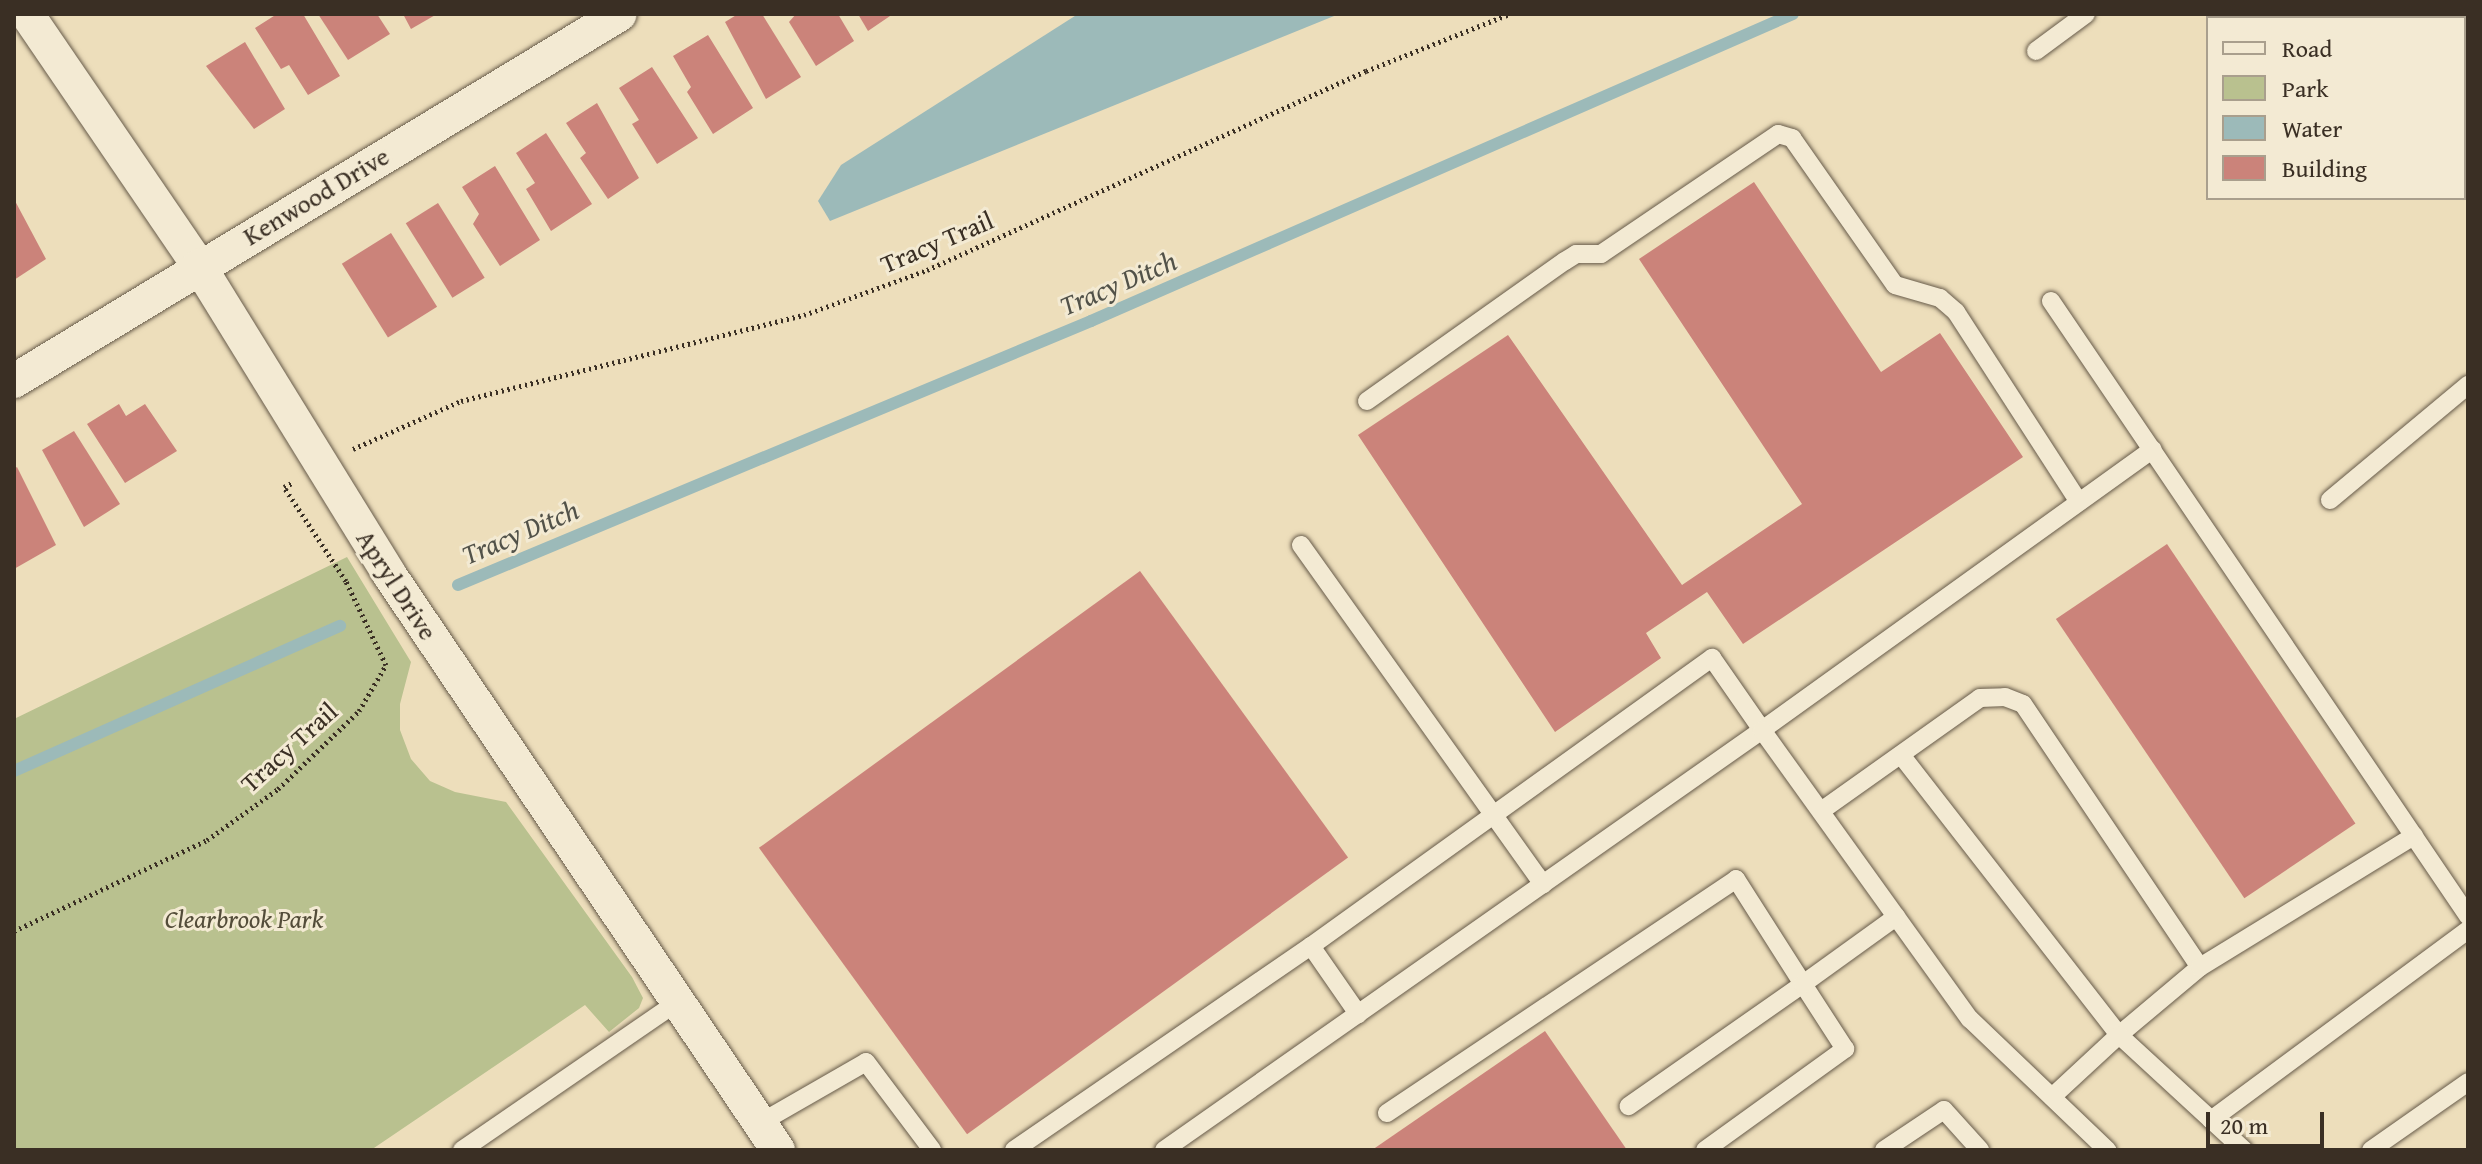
<!DOCTYPE html>
<html>
<head>
<meta charset="utf-8">
<style>
	body { margin:0 }
	#map { position:relative; width:2482px; height:1164px; overflow:hidden; background:#eddebb; font-family:"Gentium Book Plus",serif }
	div>[style] { position:absolute }
	.green>* { inset:0; background:#b9c18f }
	.water>* { inset:0; background:#9cbab9 }
	.stream>* { height:12px; margin:-6px; padding:0 6px; transform-origin:6px; border-radius:6px; background:#9cbab9 }
	.building>* { inset:0; background:#cb837a; transform-origin:0 0 }
	.path>* { height:5px; margin-top:-2.5px; transform-origin:0; background:repeating-linear-gradient(90deg,#3a2f24 0 2px,transparent 0 6px) }
	.roads { filter:drop-shadow(0 0 2px #675b4a) drop-shadow(0 0 2px #675b4a) }
	.service>* { height:18px; margin:-9px; padding:0 9px; transform-origin:9px; border-radius:9px; background:#f3ead3 }
	.minor>* { height:34px; margin:-17px; padding:0 17px; transform-origin:17px; border-radius:17px; background:#f3ead3 }
	span { translate:-50% -50%; white-space:nowrap; text-align:center; line-height:1.15; -webkit-text-stroke:6px #f3ead3; paint-order:stroke }
	.street-label { font-size:26px; color:#3a2f24 }
	.park-label { font-size:26px; color:#534c39; font-style:italic }
	.water-label { font-size:28px; color:#525249; font-style:italic }
	.frame { position:absolute; inset:0; border:16px solid #3a2f24; pointer-events:none }
	.legend { position:absolute; left:2206px; top:16px; width:260px; height:184px; box-sizing:border-box; background:#f3ead3; border:2px solid #a99f8d; margin:0; padding:10px 14px; list-style:none; font-size:24px; color:#3a2f24 }
	.legend li { display:flex; align-items:center; gap:16px; height:40px }
	.legend b { width:40px; border:2px solid #a99f8d }
	.scale { position:absolute; left:2206px; top:1112px; width:118px; height:36px; box-sizing:border-box; border:4px solid #3a2f24; border-top:0; padding-left:10px; font-size:24px; line-height:28px; white-space:nowrap; color:#3a2f24; -webkit-text-stroke:6px #f3ead3; paint-order:stroke }
</style>
</head>
<body>
<div id="map">
	<div class="green">
		<i style="clip-path:polygon(347px 557px,411px 662px,400px 704px,400px 730px,411px 759px,430px 781px,455px 792px,506px 802px,632px 977px,643px 998px,639px 1008px,609px 1032px,585px 1005px,371px 1150px,14px 1150px,14px 719px)"></i>
	</div>
	<div class="water">
		<i style="clip-path:polygon(1078px 14px,1339px 14px,830px 221px,818px 201px,841px 165px)"></i>
	</div>
	<div class="stream">
		<i style="left:458px;top:585px;width:686px;rotate:-22.64deg"></i>
		<i style="left:1091px;top:321px;width:766px;rotate:-23.62deg"></i>
		<i style="left:14px;top:771px;width:357px;rotate:-24deg"></i>
	</div>
	<div class="building">
		<i style="clip-path:polygon(277px 14px,303px 14px,340px 76px,308px 95px,289px 65px,281px 69px,255px 28px)"></i>
		<i style="clip-path:polygon(318px 14px,377px 14px,390px 34px,348px 60px)"></i>
		<i style="clip-path:polygon(403px 14px,437px 14px,411px 29px)"></i>
		<i style="clip-path:polygon(738px 14px,762px 14px,801px 77px,766px 99px,725px 22px)"></i>
		<i style="clip-path:polygon(796px 14px,838px 14px,854px 41px,816px 66px,789px 22px)"></i>
		<i style="clip-path:polygon(858px 14px,893px 14px,868px 31px)"></i>
		<i style="clip-path:polygon(708px 35px,753px 108px,713px 134px,687px 92px,691px 87px,673px 56px)"></i>
		<i style="clip-path:polygon(245px 42px,285px 109px,254px 129px,206px 66px)"></i>
		<i style="clip-path:polygon(652px 67px,698px 138px,657px 164px,632px 124px,639px 120px,619px 88px)"></i>
		<i style="clip-path:polygon(597px 103px,639px 178px,608px 199px,580px 158px,586px 153px,566px 123px)"></i>
		<i style="clip-path:polygon(546px 133px,592px 204px,551px 231px,526px 189px,535px 183px,516px 153px)"></i>
		<i style="clip-path:polygon(495px 166px,540px 240px,500px 266px,473px 224px,479px 214px,462px 187px)"></i>
		<i style="clip-path:polygon(1754px 182px,1881px 372px,1940px 333px,2023px 457px,1743px 644px,1707px 592px,1646px 633px,1661px 658px,1555px 732px,1358px 435px,1508px 335px,1682px 585px,1802px 504px,1639px 259px)"></i>
		<i style="clip-path:polygon(14px 199px,46px 259px,14px 280px)"></i>
		<i style="left:438px;top:203px;width:88px;height:38px;rotate:58deg"></i>
		<i style="left:391px;top:233px;width:87px;height:58px;rotate:58deg"></i>
		<i style="clip-path:polygon(119px 404px,126px 416px,145px 404px,177px 451px,125px 483px,87px 424px)"></i>
		<i style="clip-path:polygon(74px 431px,120px 504px,84px 527px,42px 450px)"></i>
		<i style="clip-path:polygon(17px 467px,56px 545px,14px 569px,14px 469px)"></i>
		<i style="left:2167px;top:544px;width:337px;height:134px;rotate:56deg"></i>
		<i style="left:1140px;top:571px;width:354px;height:471px;rotate:54deg"></i>
		<i style="clip-path:polygon(1545px 1031px,1627px 1150px,1372px 1150px)"></i>
	</div>
	<div class="path">
		<i style="left:353px;top:449px;width:118px;rotate:-24deg"></i>
		<i style="left:461px;top:401px;width:354px;rotate:-14.1deg"></i>
		<i style="left:804px;top:315px;width:131px;rotate:-20.1deg"></i>
		<i style="left:927px;top:270px;width:482px;rotate:-24.4deg"></i>
		<i style="left:1366px;top:71px;width:154px;rotate:-21.7deg"></i>
		<i style="left:14px;top:931px;width:213px;rotate:-25.2deg"></i>
		<i style="left:207px;top:840px;width:87px;rotate:-35.7deg"></i>
		<i style="left:278px;top:789px;width:112px;rotate:-43.9deg"></i>
		<i style="left:359px;top:711px;width:53px;rotate:-59.6deg"></i>
		<i style="left:386px;top:665px;width:93px;rotate:-115.5deg"></i>
		<i style="left:346px;top:581px;width:113px;rotate:-123.4deg"></i>
		<i style="left:284px;top:487px;width:9px;rotate:-27deg"></i>
	</div>
	<div class="roads">
		<div class="service">
			<i style="left:2354px;top:14px;width:4px;rotate:63deg"></i>
			<i style="left:2036px;top:51px;width:62px;rotate:-36.5deg"></i>
			<i style="left:2464px;top:179px;width:7px;rotate:56deg"></i>
			<i style="left:2051px;top:301px;width:743px;rotate:55.86deg"></i>
			<i style="left:1367px;top:401px;width:242px;rotate:-35.3deg"></i>
			<i style="left:1565px;top:261px;width:13px;rotate:-32deg"></i>
			<i style="left:1576px;top:254px;width:25px"></i>
			<i style="left:1601px;top:254px;width:214px;rotate:-34.1deg"></i>
			<i style="left:1778px;top:134px;width:15px;rotate:16deg"></i>
			<i style="left:1792px;top:138px;width:179px;rotate:55deg"></i>
			<i style="left:1895px;top:285px;width:47px;rotate:16.1deg"></i>
			<i style="left:1940px;top:298px;width:21px;rotate:41deg"></i>
			<i style="left:1956px;top:312px;width:226px;rotate:57.1deg"></i>
			<i style="left:2330px;top:500px;width:180px;rotate:-39.8deg"></i>
			<i style="left:1301px;top:545px;width:417px;rotate:54.5deg"></i>
			<i style="left:1821px;top:811px;width:195px;rotate:-35.4deg"></i>
			<i style="left:1980px;top:698px;width:25px;rotate:-2deg"></i>
			<i style="left:2005px;top:697px;width:19px;rotate:21deg"></i>
			<i style="left:2023px;top:704px;width:317px;rotate:56.1deg"></i>
			<i style="left:2200px;top:967px;width:106px;rotate:140deg"></i>
			<i style="left:2119px;top:1035px;width:355px;rotate:-127.9deg"></i>
			<i style="left:1311px;top:946px;width:494px;rotate:-35.7deg"></i>
			<i style="left:1712px;top:658px;width:88px;rotate:55.2deg"></i>
			<i style="left:1762px;top:730px;width:481px;rotate:-35.7deg"></i>
			<i style="left:2200px;top:967px;width:251px;rotate:-31.5deg"></i>
			<i style="left:2052px;top:1097px;width:91px;rotate:-42.8deg"></i>
			<i style="left:2119px;top:1035px;width:170px;rotate:42.6deg"></i>
			<i style="left:1387px;top:1113px;width:420px;rotate:-33.8deg"></i>
			<i style="left:1736px;top:879px;width:125px;rotate:57.5deg"></i>
			<i style="left:1803px;top:984px;width:213px;rotate:145deg"></i>
			<i style="left:2211px;top:1120px;width:320px;rotate:-36.5deg"></i>
			<i style="left:760px;top:1123px;width:122px;rotate:-29.9deg"></i>
			<i style="left:866px;top:1062px;width:110px;rotate:53.1deg"></i>
			<i style="left:462px;top:1150px;width:261px;rotate:-34.5deg"></i>
			<i style="left:1014px;top:1150px;width:360px;rotate:-34.5deg"></i>
			<i style="left:1311px;top:946px;width:83px;rotate:55.3deg"></i>
			<i style="left:1164px;top:1150px;width:731px;rotate:-35.08deg"></i>
			<i style="left:1762px;top:730px;width:356px;rotate:54.3deg"></i>
			<i style="left:1970px;top:1019px;width:190px;rotate:43.7deg"></i>
			<i style="left:1705px;top:1150px;width:173px;rotate:-35.8deg"></i>
			<i style="left:1845px;top:1049px;width:77px;rotate:-122.9deg"></i>
			<i style="left:1803px;top:984px;width:115px;rotate:-35.8deg"></i>
			<i style="left:1884px;top:1150px;width:72px;rotate:-33.7deg"></i>
			<i style="left:1944px;top:1110px;width:54px;rotate:48deg"></i>
			<i style="left:2371px;top:1150px;width:118px;rotate:-35deg"></i>
		</div>
		<div class="minor">
			<i style="left:27px;top:14px;width:305px;rotate:55.7deg"></i>
			<i style="left:199px;top:266px;width:362px;rotate:58.3deg"></i>
			<i style="left:389px;top:574px;width:695px;rotate:55.97deg"></i>
			<i style="left:14px;top:381px;width:708px;rotate:-31.2deg"></i>
		</div>
	</div>
	<div class="street-label">
		<span style="left:316px;top:196px;rotate:-31deg">Kenwood Drive</span>
		<span style="left:937px;top:242px;rotate:-23deg">Tracy Trail</span>
		<span style="left:397px;top:585px;rotate:57deg">Apryl Drive</span>
		<span style="left:289px;top:747px;rotate:-42deg">Tracy Trail</span>
	</div>
	<div class="park-label">
		<span style="left:244px;top:919px">Clearbrook Park</span>
	</div>
	<div class="water-label">
		<span style="left:1118px;top:283px;rotate:-23deg">Tracy Ditch</span>
		<span style="left:520px;top:532px;rotate:-23deg">Tracy Ditch</span>
	</div>
	<div class="frame"></div>
	<ul class="legend">
	<li><b style="height:10px;background:#f3ead3"></b>Road</li>
	<li><b style="height:22px;background:#b9c18f"></b>Park</li>
	<li><b style="height:22px;background:#9cbab9"></b>Water</li>
	<li><b style="height:22px;background:#cb837a"></b>Building</li>
	</ul>
	<div class="scale">20 m</div>
</div>
</body>
</html>
